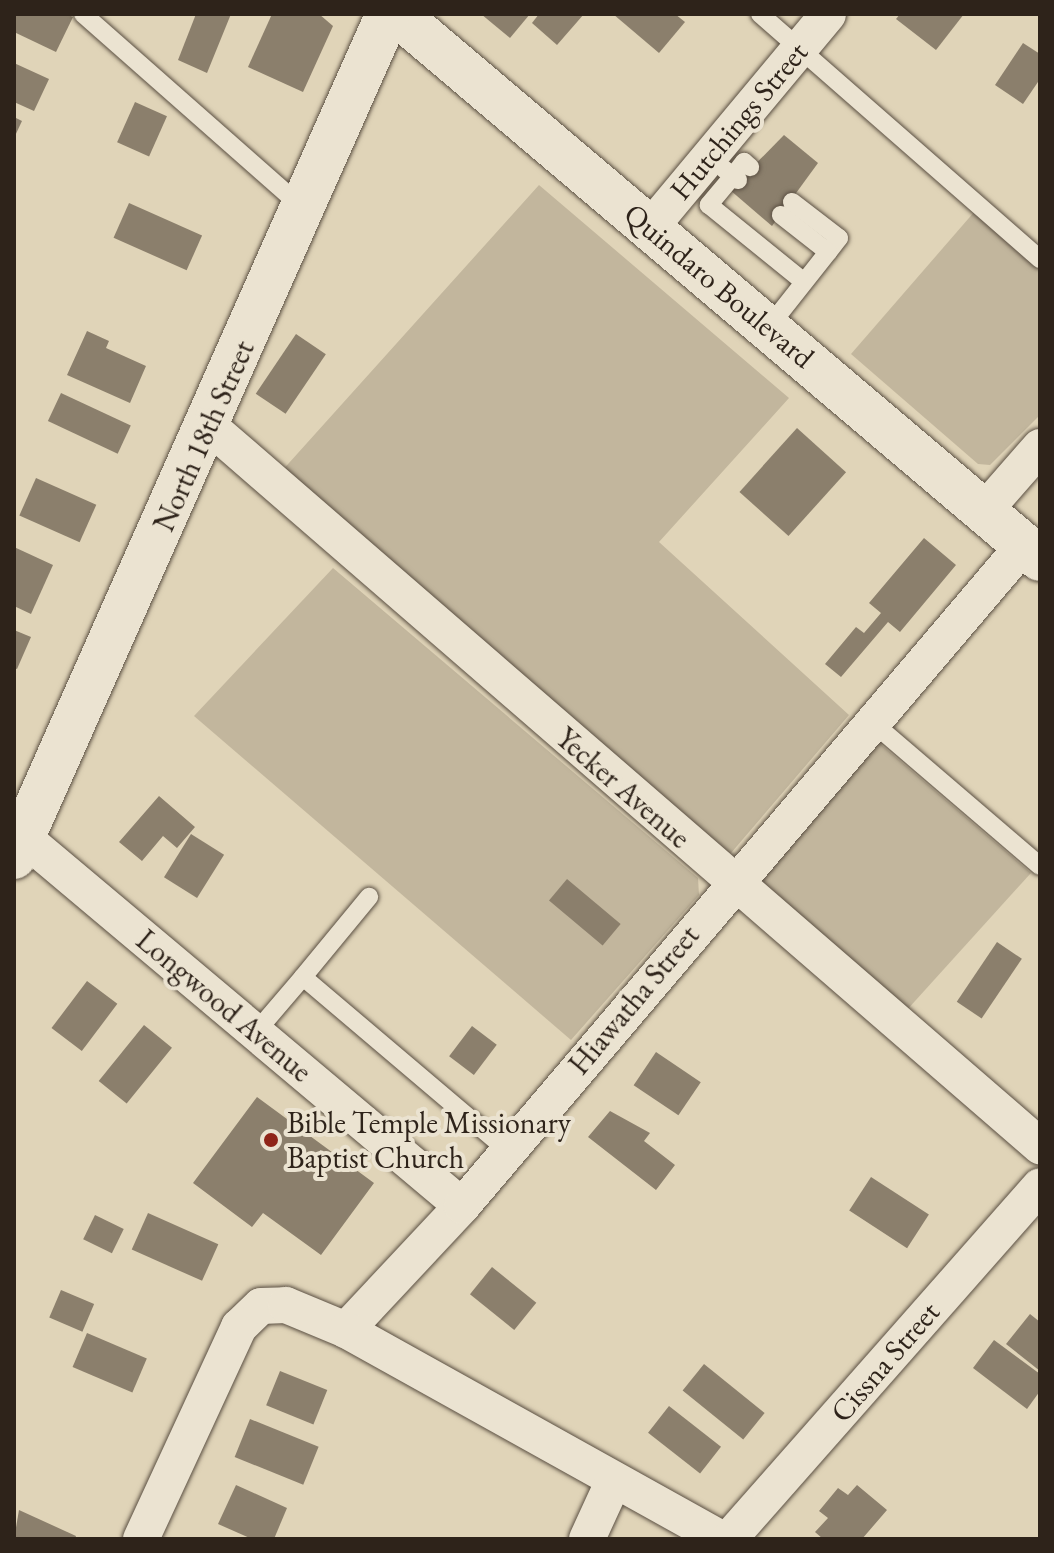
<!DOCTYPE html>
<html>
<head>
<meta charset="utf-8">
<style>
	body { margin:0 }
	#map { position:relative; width:1054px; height:1553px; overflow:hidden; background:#e0d4b8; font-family:"EB Garamond",serif }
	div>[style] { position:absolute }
	.green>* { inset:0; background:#c2b69d }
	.building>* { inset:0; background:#8b7f6c; transform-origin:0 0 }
	.roads { filter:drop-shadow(0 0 2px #5a4f42) drop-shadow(0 0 2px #5a4f42) }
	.lane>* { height:18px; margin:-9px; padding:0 9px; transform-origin:9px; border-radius:9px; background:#ebe3d1 }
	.street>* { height:36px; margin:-18px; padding:0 18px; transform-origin:18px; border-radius:18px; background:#ebe3d1 }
	.secondary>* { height:44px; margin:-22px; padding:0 22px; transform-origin:22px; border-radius:22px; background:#ebe3d1 }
	.dots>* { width:22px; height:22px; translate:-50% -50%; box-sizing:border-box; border:4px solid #ebe3d1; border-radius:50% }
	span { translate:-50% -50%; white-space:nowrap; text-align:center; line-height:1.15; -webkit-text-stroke:8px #ebe3d1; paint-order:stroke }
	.street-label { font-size:30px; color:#2e231a }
	.poi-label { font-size:30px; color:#2e231a }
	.left { translate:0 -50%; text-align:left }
	.frame { position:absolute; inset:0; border:16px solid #2e231a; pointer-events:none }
</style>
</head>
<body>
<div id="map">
	<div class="green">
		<i style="clip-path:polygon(539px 185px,789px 398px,659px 542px,849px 715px,731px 853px,717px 853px,280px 473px)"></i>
		<i style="clip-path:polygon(975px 211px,1040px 267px,1040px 415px,990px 465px,978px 464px,851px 354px)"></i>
		<i style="clip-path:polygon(333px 568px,698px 878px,699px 895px,571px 1040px,194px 716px)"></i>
		<i style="clip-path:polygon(878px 742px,1031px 873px,906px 1011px,763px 891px,764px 875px)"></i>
	</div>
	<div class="building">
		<i style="clip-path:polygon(14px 14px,66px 14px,73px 17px,56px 52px,14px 32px)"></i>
		<i style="clip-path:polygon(196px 14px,231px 14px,207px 73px,178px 60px)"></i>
		<i style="clip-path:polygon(272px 14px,319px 14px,333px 26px,303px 92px,248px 67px)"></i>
		<i style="clip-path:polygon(481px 14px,530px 14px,510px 38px)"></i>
		<i style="clip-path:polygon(539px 14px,584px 14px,557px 45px,532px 23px)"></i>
		<i style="clip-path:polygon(613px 14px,675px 14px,685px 22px,659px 53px)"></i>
		<i style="clip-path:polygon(900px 14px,964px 14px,936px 50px,896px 19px)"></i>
		<i style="clip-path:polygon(1023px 43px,1040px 54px,1040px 79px,1023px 104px,995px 85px)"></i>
		<i style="clip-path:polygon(14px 63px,49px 79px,34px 111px,14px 102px)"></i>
		<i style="left:135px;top:102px;width:35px;height:44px;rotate:24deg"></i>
		<i style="clip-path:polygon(14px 117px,22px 121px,14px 138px)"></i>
		<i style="clip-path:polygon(784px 135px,818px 163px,772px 226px,730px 190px)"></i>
		<i style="left:129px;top:203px;width:80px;height:38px;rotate:24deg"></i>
		<i style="clip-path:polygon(87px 331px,109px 341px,106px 348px,146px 366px,130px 403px,67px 375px)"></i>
		<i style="left:296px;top:334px;width:36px;height:72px;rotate:34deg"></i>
		<i style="left:61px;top:393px;width:77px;height:31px;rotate:25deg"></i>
		<i style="left:797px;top:428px;width:66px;height:86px;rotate:42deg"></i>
		<i style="left:36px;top:478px;width:66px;height:41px;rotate:24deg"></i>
		<i style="clip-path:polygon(924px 538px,956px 565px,900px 632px,888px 622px,841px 677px,825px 664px,856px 627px,864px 633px,881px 613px,869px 603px)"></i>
		<i style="clip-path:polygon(14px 547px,53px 565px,31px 614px,14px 606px)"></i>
		<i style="clip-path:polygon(14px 630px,31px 637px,17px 669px,14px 668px)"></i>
		<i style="clip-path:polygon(159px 796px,195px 827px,177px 848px,163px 836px,142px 861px,119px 842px)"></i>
		<i style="left:191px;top:834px;width:39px;height:51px;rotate:32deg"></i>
		<i style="left:567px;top:879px;width:70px;height:28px;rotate:40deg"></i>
		<i style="left:997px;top:942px;width:30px;height:72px;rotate:34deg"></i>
		<i style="left:87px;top:981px;width:38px;height:59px;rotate:37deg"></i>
		<i style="left:144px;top:1025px;width:36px;height:72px;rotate:39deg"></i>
		<i style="left:472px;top:1026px;width:31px;height:38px;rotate:37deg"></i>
		<i style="left:656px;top:1052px;width:54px;height:40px;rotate:34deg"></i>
		<i style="clip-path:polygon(257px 1097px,374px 1183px,321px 1255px,263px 1213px,252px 1227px,193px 1183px)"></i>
		<i style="clip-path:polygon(610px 1111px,650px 1133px,644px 1141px,675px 1165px,656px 1190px,588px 1137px)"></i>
		<i style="left:871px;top:1177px;width:69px;height:40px;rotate:33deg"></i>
		<i style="left:148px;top:1213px;width:77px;height:40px;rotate:24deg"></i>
		<i style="left:95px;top:1215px;width:32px;height:27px;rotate:26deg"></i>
		<i style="left:492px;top:1267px;width:57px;height:35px;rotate:39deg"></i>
		<i style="left:61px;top:1290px;width:36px;height:30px;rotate:23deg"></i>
		<i style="clip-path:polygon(1030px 1314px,1040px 1322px,1040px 1371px,1006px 1344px)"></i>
		<i style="left:87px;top:1333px;width:65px;height:37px;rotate:23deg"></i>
		<i style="clip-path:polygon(994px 1340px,1040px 1374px,1040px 1391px,1027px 1409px,973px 1368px)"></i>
		<i style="left:704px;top:1364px;width:78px;height:34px;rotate:39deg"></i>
		<i style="left:280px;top:1371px;width:51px;height:37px;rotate:22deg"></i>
		<i style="left:669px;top:1406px;width:66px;height:34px;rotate:38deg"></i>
		<i style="left:250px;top:1419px;width:74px;height:41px;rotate:22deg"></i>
		<i style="clip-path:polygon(236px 1485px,287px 1508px,274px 1539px,252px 1539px,218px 1524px)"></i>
		<i style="clip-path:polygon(857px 1485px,887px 1510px,862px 1539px,823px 1539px,815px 1532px,828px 1518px,819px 1511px,838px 1488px,848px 1495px)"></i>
		<i style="clip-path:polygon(19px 1510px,76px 1536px,75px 1539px,14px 1539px)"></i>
	</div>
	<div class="roads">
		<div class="lane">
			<i style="left:83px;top:14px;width:293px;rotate:41.4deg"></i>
			<i style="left:760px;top:14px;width:372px;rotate:41.2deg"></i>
			<i style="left:724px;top:169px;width:11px;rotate:38deg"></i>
			<i style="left:733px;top:176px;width:18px;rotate:-52deg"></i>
			<i style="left:744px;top:162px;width:8px;rotate:40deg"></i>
			<i style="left:738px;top:180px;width:6px;rotate:-141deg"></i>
			<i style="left:733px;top:176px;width:38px;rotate:130deg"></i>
			<i style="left:709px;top:205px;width:122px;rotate:39deg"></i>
			<i style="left:792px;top:202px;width:59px;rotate:37.5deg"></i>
			<i style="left:839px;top:238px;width:18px;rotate:128deg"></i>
			<i style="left:768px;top:328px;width:97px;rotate:-51.7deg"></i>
			<i style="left:828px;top:252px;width:60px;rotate:-141.8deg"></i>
			<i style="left:872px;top:722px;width:221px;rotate:40.6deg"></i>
			<i style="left:303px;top:977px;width:104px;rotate:-50.5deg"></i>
			<i style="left:256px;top:1032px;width:72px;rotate:-49.5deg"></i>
			<i style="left:303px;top:977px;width:269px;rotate:40.3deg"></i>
		</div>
		<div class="street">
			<i style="left:650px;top:228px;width:278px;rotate:-50.2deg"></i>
			<i style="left:209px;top:426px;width:1100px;rotate:40.91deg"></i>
			<i style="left:984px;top:511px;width:85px;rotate:-48.8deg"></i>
			<i style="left:23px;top:837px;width:573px;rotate:40.05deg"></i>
			<i style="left:346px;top:1330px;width:170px;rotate:-46.9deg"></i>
			<i style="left:462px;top:1206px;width:868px;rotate:-49.63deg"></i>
			<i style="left:141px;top:1539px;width:234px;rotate:-65.2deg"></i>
			<i style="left:239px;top:1327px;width:30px;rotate:-44deg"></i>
			<i style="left:261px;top:1306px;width:25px;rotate:-2deg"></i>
			<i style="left:286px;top:1305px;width:65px;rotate:22.6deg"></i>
			<i style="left:346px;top:1330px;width:429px;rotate:29.1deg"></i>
			<i style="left:587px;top:1539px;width:65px;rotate:-65.4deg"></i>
			<i style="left:729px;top:1539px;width:470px;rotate:-48.6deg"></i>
		</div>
		<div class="secondary">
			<i style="left:397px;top:14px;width:843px;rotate:40.28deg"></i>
			<i style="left:14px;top:857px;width:922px;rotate:-66.08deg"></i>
		</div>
	</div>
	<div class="dots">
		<i style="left:271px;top:1140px;background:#8f2418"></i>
	</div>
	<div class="street-label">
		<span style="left:739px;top:121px;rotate:-50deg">Hutchings Street</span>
		<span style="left:719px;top:286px;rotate:40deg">Quindaro Boulevard</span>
		<span style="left:204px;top:436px;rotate:-66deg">North 18th Street</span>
		<span style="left:623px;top:788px;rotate:41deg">Yecker Avenue</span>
		<span style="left:634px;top:1000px;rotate:-50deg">Hiawatha Street</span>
		<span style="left:224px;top:1006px;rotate:40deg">Longwood Avenue</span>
		<span style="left:885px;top:1362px;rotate:-49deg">Cissna Street</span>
	</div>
	<div class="poi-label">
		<span class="left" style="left:287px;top:1140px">Bible Temple Missionary<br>Baptist Church</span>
	</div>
	<div class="frame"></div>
</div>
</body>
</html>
